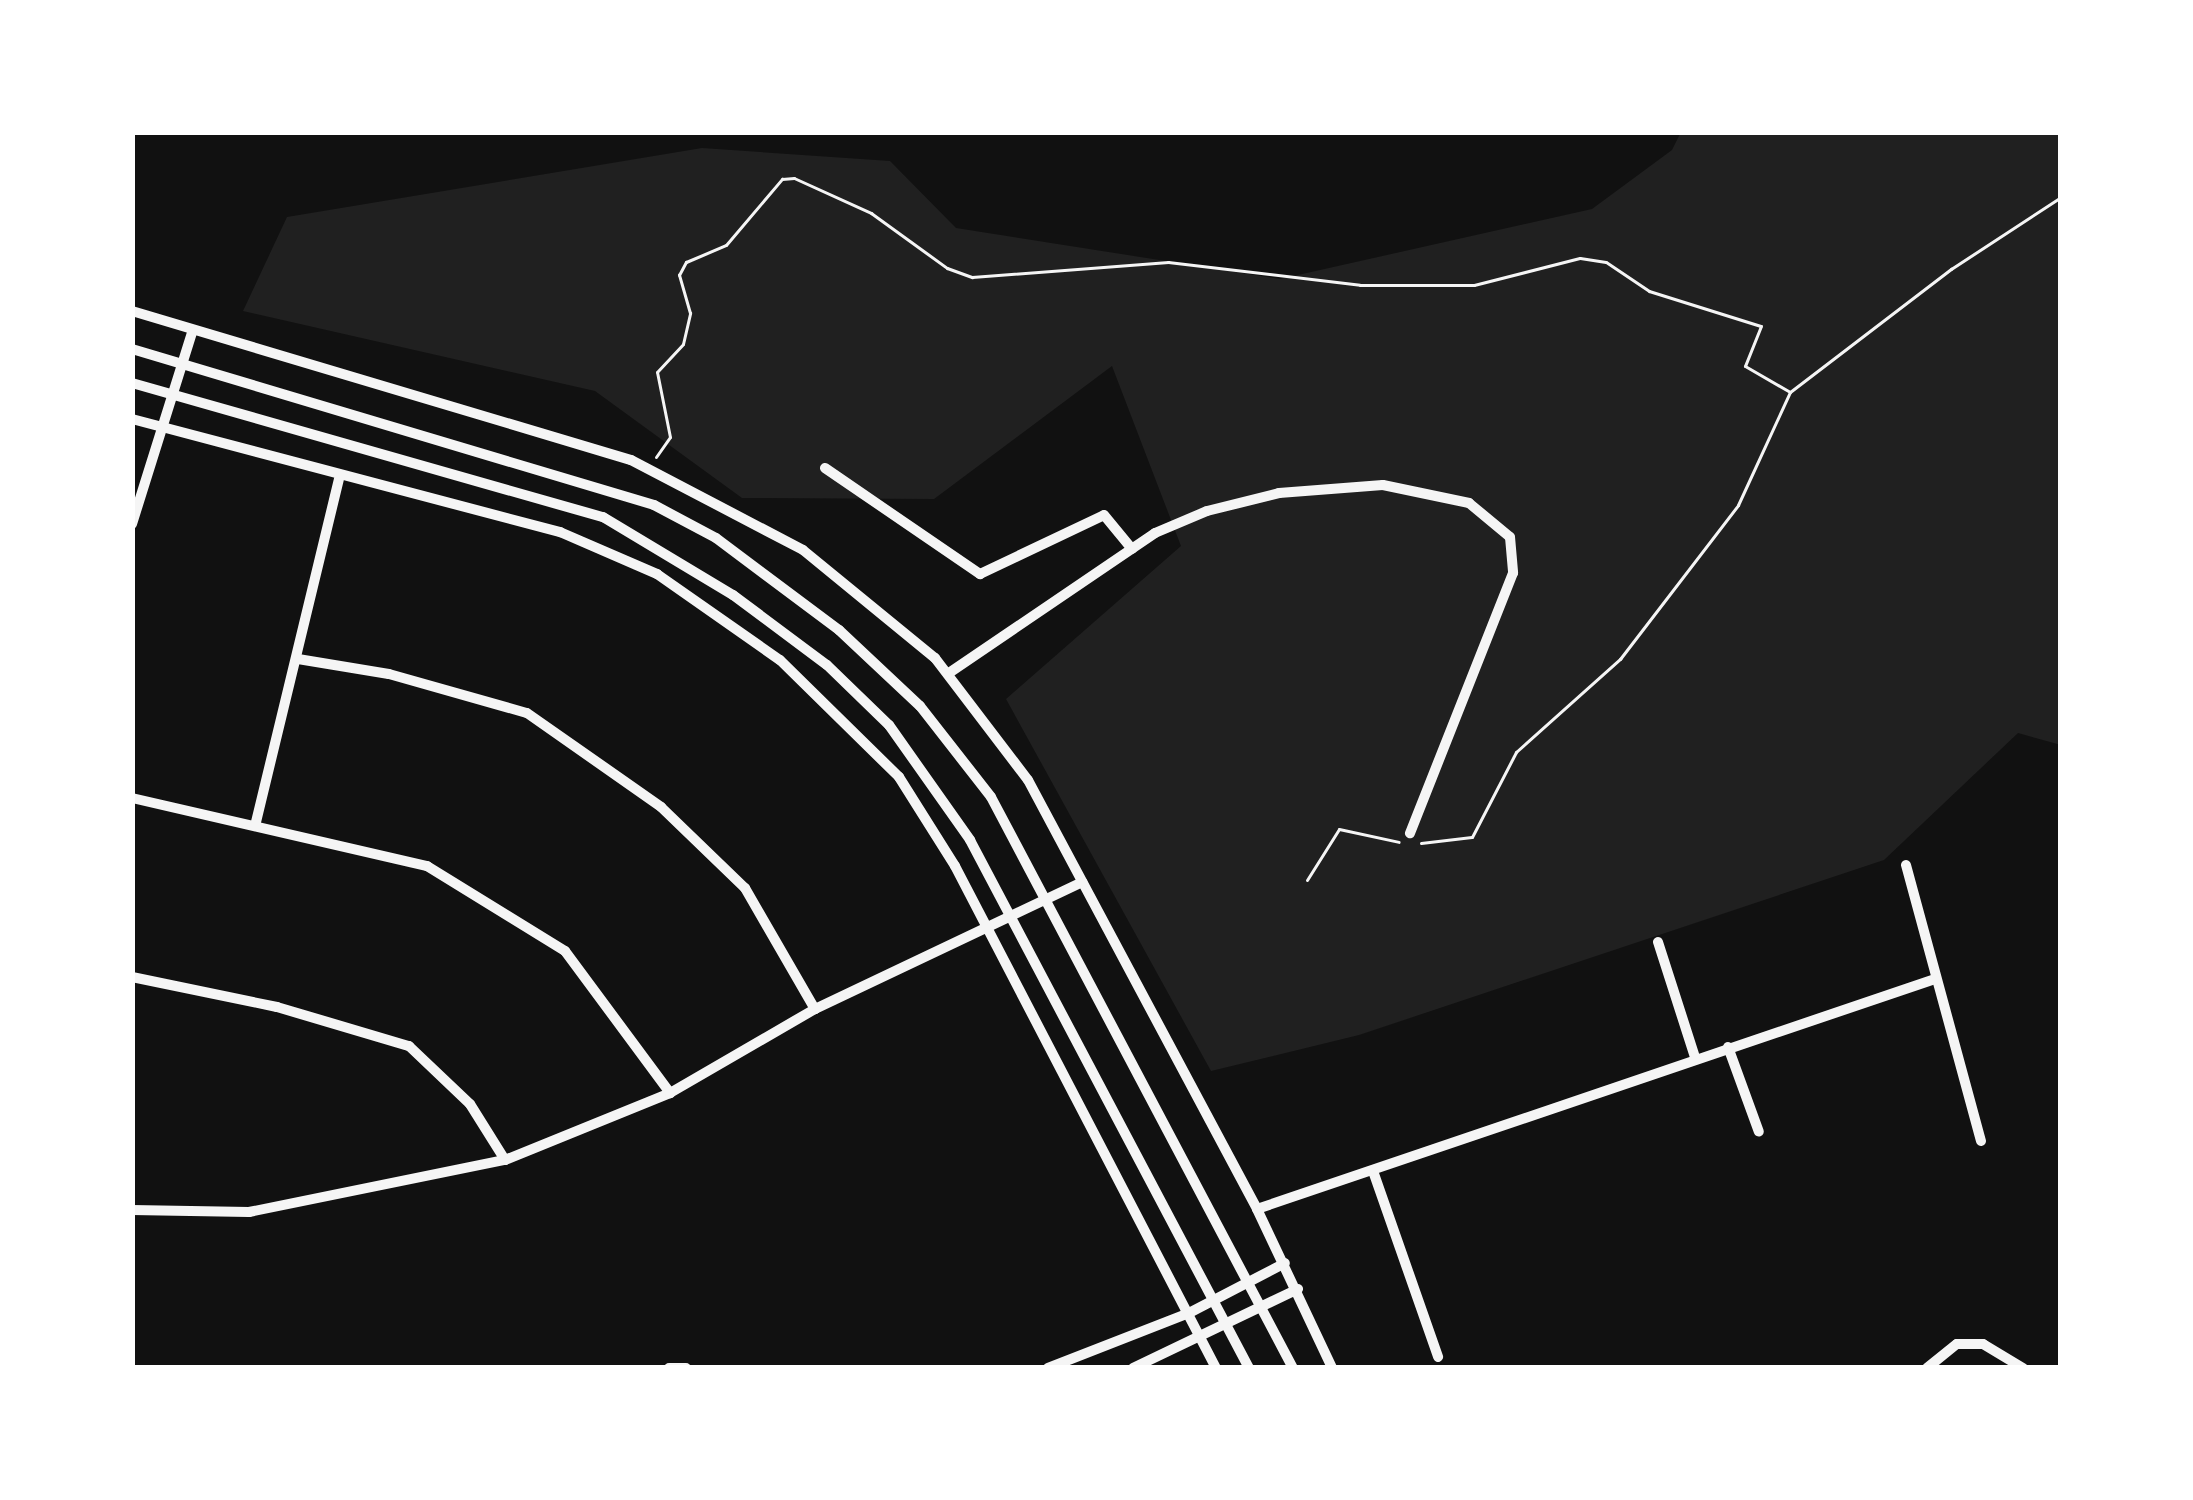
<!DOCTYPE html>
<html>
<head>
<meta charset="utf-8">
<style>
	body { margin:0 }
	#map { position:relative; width:2193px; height:1500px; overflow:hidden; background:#111; font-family:"Work Sans",sans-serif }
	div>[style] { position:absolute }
	.green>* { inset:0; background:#202020 }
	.path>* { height:3px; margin:-1.5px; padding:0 1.5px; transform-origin:1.5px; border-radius:1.5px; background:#f5f5f5 }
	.minor>* { height:10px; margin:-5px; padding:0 5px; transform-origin:5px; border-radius:5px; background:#f5f5f5 }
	span { translate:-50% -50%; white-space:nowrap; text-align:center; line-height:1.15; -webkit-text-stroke:12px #fff; paint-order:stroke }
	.frame { position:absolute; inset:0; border:135px solid #fff; pointer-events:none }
</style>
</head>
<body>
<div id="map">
	<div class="green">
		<i style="clip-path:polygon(1681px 132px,2061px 132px,2061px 745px,2018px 733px,1884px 860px,1359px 1035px,1211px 1071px,1006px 699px,1181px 546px,1112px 366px,934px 499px,742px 498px,595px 391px,243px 311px,287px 217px,702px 148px,890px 161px,956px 228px,1280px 279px,1592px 209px,1672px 150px)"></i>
	</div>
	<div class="path">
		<i style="left:656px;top:457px;width:24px;rotate:-55deg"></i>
		<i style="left:670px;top:437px;width:66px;rotate:-101.3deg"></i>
		<i style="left:657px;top:372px;width:38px;rotate:-47deg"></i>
		<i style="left:683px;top:344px;width:32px;rotate:-77deg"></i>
		<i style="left:690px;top:313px;width:40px;rotate:-106deg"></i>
		<i style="left:679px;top:275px;width:15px;rotate:-62deg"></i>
		<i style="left:686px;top:262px;width:43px;rotate:-23deg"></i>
		<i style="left:726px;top:245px;width:87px;rotate:-49.7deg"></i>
		<i style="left:782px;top:179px;width:12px;rotate:-5deg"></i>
		<i style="left:794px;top:178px;width:85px;rotate:24.4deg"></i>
		<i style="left:871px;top:213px;width:94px;rotate:35.9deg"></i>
		<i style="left:947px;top:268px;width:27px;rotate:20deg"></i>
		<i style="left:972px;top:277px;width:197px;rotate:-4.4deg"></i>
		<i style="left:1168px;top:262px;width:193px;rotate:6.8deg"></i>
		<i style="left:1360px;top:285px;width:114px"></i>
		<i style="left:1474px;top:285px;width:109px;rotate:-14.3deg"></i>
		<i style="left:1580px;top:258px;width:26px;rotate:9deg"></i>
		<i style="left:1606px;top:262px;width:52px;rotate:34deg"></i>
		<i style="left:1649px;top:291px;width:117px;rotate:17.4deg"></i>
		<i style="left:1761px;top:326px;width:43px;rotate:111.8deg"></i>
		<i style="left:1745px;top:366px;width:52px;rotate:30deg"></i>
		<i style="left:1421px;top:843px;width:51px;rotate:-6.7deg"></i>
		<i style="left:1472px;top:837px;width:96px;rotate:-62.6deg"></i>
		<i style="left:1516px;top:752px;width:140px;rotate:-41.8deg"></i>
		<i style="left:1620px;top:659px;width:194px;rotate:-52.5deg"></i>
		<i style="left:1738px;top:505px;width:124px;rotate:-65.3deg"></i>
		<i style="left:1790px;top:392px;width:203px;rotate:-37.4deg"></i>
		<i style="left:1951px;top:269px;width:131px;rotate:-33.2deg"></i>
		<i style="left:1307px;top:880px;width:60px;rotate:-57.9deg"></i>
		<i style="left:1339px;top:829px;width:61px;rotate:12.2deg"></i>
	</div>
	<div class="minor">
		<i style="left:132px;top:311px;width:521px;rotate:16.63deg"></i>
		<i style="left:631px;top:460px;width:194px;rotate:27.6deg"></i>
		<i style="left:803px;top:550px;width:171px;rotate:39.3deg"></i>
		<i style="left:935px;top:658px;width:153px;rotate:52.7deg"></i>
		<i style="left:1028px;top:780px;width:486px;rotate:61.9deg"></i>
		<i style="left:1257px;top:1209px;width:176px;rotate:64.7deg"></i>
		<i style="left:132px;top:349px;width:545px;rotate:16.64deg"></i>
		<i style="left:654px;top:505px;width:70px;rotate:28deg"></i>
		<i style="left:716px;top:538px;width:154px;rotate:36.8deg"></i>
		<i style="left:839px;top:630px;width:111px;rotate:43.2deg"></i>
		<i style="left:920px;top:706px;width:115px;rotate:52deg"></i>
		<i style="left:991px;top:797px;width:646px;rotate:62.13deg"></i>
		<i style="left:132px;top:383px;width:490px;rotate:15.9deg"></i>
		<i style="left:603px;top:517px;width:152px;rotate:31deg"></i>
		<i style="left:733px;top:595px;width:117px;rotate:36.7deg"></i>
		<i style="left:827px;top:665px;width:86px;rotate:44.1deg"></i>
		<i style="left:889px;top:725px;width:141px;rotate:54.8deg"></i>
		<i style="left:970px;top:840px;width:597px;rotate:62.15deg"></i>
		<i style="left:132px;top:419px;width:443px;rotate:14.8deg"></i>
		<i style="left:560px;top:532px;width:106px;rotate:23.4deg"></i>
		<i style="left:657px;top:574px;width:150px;rotate:35deg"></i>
		<i style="left:780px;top:660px;width:167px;rotate:44.5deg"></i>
		<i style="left:899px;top:777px;width:105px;rotate:57.8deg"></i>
		<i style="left:955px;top:866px;width:566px;rotate:62.53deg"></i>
		<i style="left:825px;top:468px;width:188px;rotate:34.4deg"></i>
		<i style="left:980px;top:574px;width:137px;rotate:-25.4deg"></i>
		<i style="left:1104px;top:515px;width:44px;rotate:50.5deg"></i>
		<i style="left:132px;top:524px;width:201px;rotate:-72.6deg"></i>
		<i style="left:298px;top:659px;width:92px;rotate:9.4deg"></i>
		<i style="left:389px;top:674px;width:143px;rotate:15.8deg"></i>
		<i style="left:527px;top:713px;width:164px;rotate:35deg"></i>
		<i style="left:661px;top:807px;width:117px;rotate:44deg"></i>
		<i style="left:745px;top:888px;width:140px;rotate:60deg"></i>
		<i style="left:949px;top:673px;width:249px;rotate:-34.2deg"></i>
		<i style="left:1155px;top:533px;width:56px;rotate:-22.9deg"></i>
		<i style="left:1207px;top:511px;width:74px;rotate:-14deg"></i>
		<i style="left:1279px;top:493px;width:104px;rotate:-4.4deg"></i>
		<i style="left:1383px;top:485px;width:88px;rotate:11.8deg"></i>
		<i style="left:1469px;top:503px;width:53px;rotate:39.7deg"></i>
		<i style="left:1510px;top:537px;width:36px;rotate:85deg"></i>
		<i style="left:1513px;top:573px;width:280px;rotate:111.6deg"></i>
		<i style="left:132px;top:798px;width:303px;rotate:13deg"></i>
		<i style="left:427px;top:866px;width:162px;rotate:31.6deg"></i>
		<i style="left:565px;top:951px;width:177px;rotate:53.5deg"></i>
		<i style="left:256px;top:822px;width:353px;rotate:-76.4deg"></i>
		<i style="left:1906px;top:865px;width:286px;rotate:74.8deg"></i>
		<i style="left:1658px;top:942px;width:121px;rotate:72.2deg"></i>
		<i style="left:132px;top:977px;width:148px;rotate:11.7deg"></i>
		<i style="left:277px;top:1007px;width:138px;rotate:16.5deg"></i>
		<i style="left:409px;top:1046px;width:84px;rotate:43.6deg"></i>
		<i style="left:470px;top:1104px;width:66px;rotate:58deg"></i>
		<i style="left:1728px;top:1047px;width:90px;rotate:70deg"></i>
		<i style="left:1373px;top:1171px;width:197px;rotate:70.7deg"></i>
		<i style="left:1257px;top:1209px;width:716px;rotate:-18.74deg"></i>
		<i style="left:132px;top:1210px;width:117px;rotate:1deg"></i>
		<i style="left:249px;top:1212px;width:261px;rotate:-11.5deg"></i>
		<i style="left:505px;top:1160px;width:178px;rotate:-22.1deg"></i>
		<i style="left:670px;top:1093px;width:168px;rotate:-30.1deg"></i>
		<i style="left:815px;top:1009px;width:296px;rotate:-25.4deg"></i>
		<i style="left:669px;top:1368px;width:17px"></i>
		<i style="left:1048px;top:1368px;width:151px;rotate:-21.3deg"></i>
		<i style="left:1189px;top:1313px;width:108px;rotate:-27.5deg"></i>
		<i style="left:1133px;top:1368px;width:183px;rotate:-25.6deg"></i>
		<i style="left:1927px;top:1368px;width:38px;rotate:-39deg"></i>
		<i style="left:1957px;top:1344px;width:26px"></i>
		<i style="left:1983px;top:1344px;width:47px;rotate:31deg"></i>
	</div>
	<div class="frame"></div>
</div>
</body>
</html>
